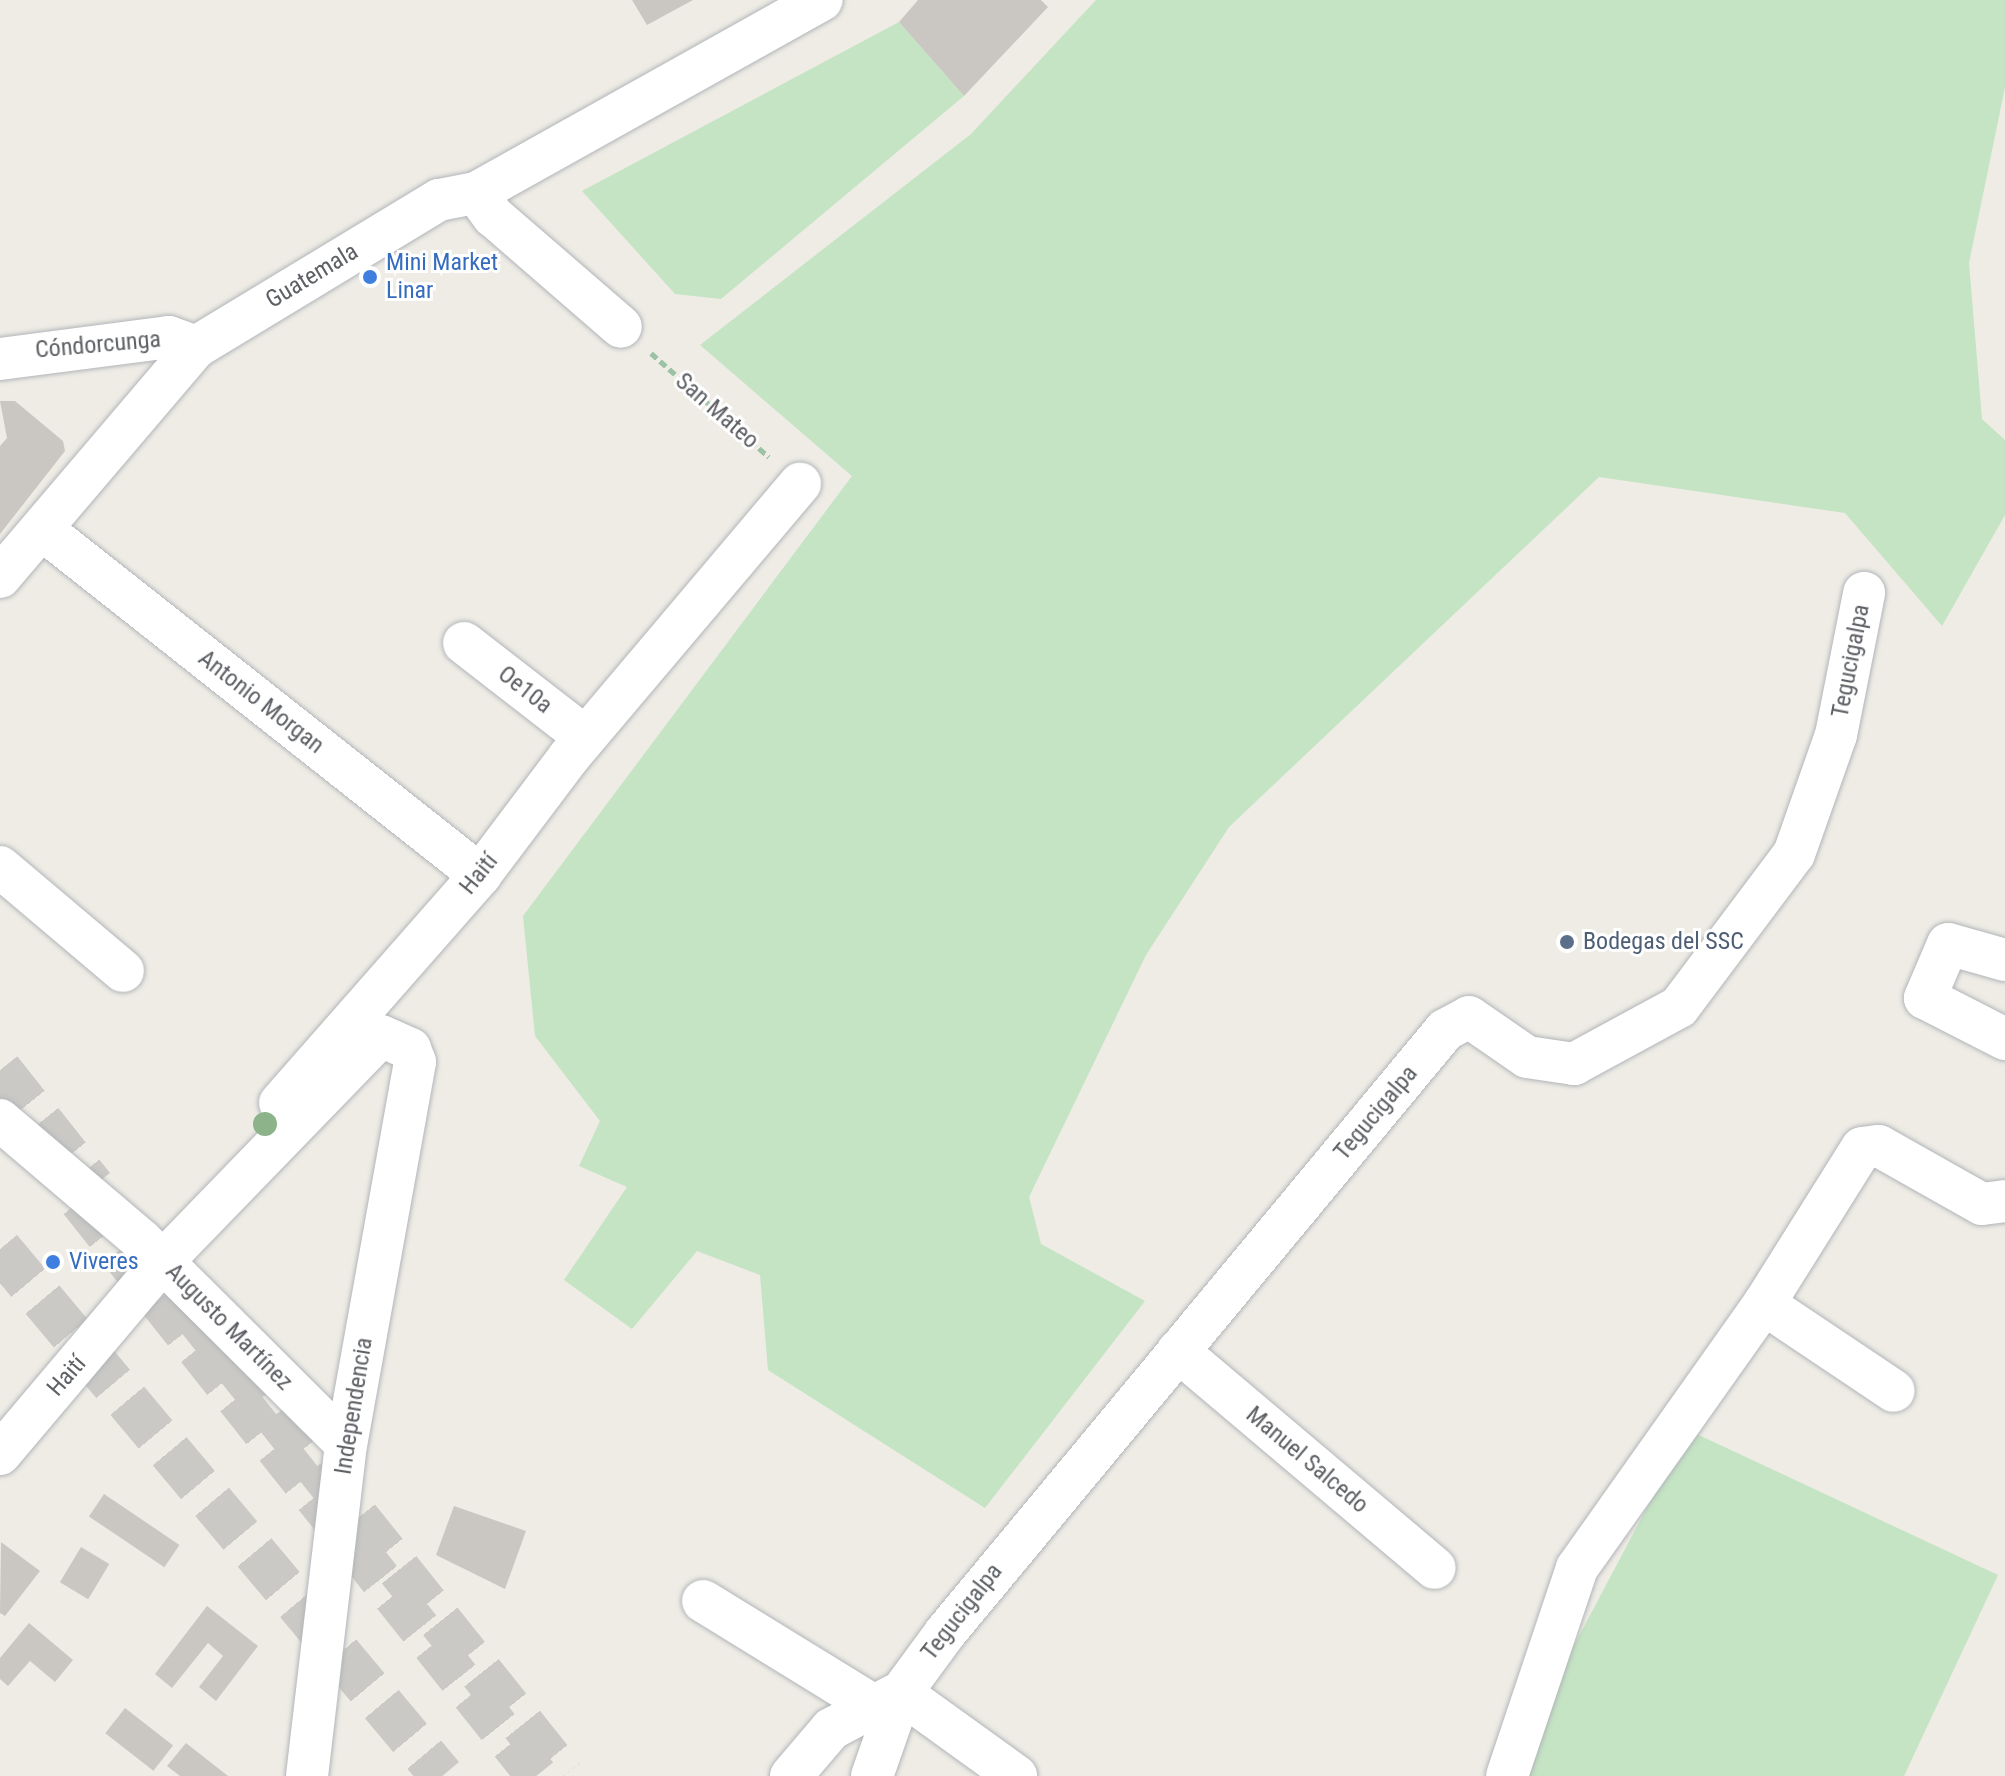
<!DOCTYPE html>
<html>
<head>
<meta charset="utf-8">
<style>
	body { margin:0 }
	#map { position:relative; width:2005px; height:1776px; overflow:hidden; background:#eeece5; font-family:"Roboto Condensed",sans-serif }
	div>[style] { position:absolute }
	.green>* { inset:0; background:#c4e4c3 }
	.building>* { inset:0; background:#cac7c2; transform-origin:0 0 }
	.minor-tunnel>* { height:42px; margin-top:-21px; transform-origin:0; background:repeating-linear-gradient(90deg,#cac9c5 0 42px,transparent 0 63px) }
	.major-tunnel>* { height:44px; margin-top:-22px; transform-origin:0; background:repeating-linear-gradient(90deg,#cac9c5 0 44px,transparent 0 66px) }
	.path>* { height:5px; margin-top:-2.5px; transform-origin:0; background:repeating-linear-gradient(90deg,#9cc2a6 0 8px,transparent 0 12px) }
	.roads { filter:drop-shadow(0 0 2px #b2b5b9) drop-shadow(0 0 2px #b2b5b9) }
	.minor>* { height:42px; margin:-21px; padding:0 21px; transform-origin:21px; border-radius:21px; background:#fff }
	.trees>* { width:24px; height:24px; margin:-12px; border-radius:50%; background:#8cb389 }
	.dots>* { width:22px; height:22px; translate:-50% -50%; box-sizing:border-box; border:4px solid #fff; border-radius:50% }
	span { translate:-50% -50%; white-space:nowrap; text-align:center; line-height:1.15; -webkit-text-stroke:6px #fff; paint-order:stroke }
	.shop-label { font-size:24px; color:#366cbe }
	.left { translate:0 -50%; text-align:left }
	.street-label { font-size:24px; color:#5d6064 }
	.service-label { font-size:24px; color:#4e5e75 }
</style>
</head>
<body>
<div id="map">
	<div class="green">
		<i style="clip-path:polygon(1096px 0,2005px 0,2005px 87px,1969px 263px,1982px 419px,2005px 440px,2005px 515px,1942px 626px,1845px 513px,1599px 477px,1229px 827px,1146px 955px,1029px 1197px,1041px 1244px,1145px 1301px,985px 1508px,768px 1370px,760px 1275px,697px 1251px,632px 1329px,564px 1280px,627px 1187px,579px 1166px,600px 1121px,535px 1036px,523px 916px,852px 476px,700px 345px,971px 134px)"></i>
		<i style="clip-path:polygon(899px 22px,964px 96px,721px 299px,675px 294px,582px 191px)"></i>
		<i style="clip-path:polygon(1688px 1430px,1998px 1575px,1904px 1776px,1505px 1776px)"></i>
	</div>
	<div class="building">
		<i style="clip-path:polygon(632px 0,693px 0,647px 25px)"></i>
		<i style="clip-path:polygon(918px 0,1041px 0,1048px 7px,964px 96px,899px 22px)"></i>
		<i style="clip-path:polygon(0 401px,15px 401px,63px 441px,65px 451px,0 534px,0 446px,7px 438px)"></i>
		<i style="left:104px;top:1494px;width:91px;height:27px;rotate:34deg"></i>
		<i style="clip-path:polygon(454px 1506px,526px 1531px,505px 1589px,436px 1555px)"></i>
		<i style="clip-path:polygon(1px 1542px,40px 1571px,5px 1616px,0 1613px)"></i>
		<i style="left:81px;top:1547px;width:33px;height:41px;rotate:31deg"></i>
		<i style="clip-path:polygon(207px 1606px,258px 1646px,216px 1701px,199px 1687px,223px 1656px,208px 1643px,172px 1688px,155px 1674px)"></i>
		<i style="clip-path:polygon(29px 1623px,73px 1660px,55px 1682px,30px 1661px,8px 1686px,0 1679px,0 1658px)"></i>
		<i style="left:125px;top:1708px;width:61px;height:32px;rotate:38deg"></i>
		<i style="clip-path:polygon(186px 1743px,228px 1776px,180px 1776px,167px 1766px)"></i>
	</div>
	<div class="minor-tunnel">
		<i style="left:80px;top:1201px;width:734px;rotate:51.52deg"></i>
	</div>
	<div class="major-tunnel">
		<i style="left:0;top:1070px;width:149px;rotate:51.5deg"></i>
		<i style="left:0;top:1249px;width:688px;rotate:50.01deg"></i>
		<i style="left:193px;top:1312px;width:594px;rotate:51.36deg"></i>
	</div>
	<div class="path">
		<i style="left:651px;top:353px;width:157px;rotate:41.4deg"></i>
	</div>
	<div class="roads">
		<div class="minor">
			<i style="left:476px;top:193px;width:29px;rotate:54deg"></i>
			<i style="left:493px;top:216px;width:169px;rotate:40.9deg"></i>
			<i style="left:0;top:359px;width:170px;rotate:-7.4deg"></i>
			<i style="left:169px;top:337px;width:29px;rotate:20deg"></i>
			<i style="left:43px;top:530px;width:557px;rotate:38.29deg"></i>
			<i style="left:0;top:577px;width:302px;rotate:-49.6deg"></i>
			<i style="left:196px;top:347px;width:284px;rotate:-31.2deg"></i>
			<i style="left:439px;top:200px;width:38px;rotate:-11deg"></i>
			<i style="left:476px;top:193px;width:396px;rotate:-29.2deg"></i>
			<i style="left:464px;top:643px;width:153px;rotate:37.8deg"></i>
			<i style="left:0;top:867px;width:161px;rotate:40.2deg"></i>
			<i style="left:2005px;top:960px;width:59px;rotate:-164.3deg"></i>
			<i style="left:1948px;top:944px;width:59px;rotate:113.1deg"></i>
			<i style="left:1925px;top:998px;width:90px;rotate:27.1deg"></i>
			<i style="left:280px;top:1103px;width:303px;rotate:-48.7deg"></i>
			<i style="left:480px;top:875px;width:148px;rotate:-53deg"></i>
			<i style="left:569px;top:757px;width:358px;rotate:-49.8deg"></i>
			<i style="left:0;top:1120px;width:185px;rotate:40.4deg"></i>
			<i style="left:141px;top:1240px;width:289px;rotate:44.9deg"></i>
			<i style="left:1764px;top:1304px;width:156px;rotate:33.8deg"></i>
			<i style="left:1178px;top:1351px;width:336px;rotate:40.2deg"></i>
			<i style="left:0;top:1454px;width:253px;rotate:-49.8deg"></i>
			<i style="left:163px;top:1261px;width:313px;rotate:-45.9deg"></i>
			<i style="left:381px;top:1036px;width:32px;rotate:24deg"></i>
			<i style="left:410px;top:1049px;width:14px;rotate:69deg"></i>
			<i style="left:415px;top:1062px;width:388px;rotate:100.2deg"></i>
			<i style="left:346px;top:1444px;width:334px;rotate:96.7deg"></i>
			<i style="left:703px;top:1601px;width:198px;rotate:31.6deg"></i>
			<i style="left:901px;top:1693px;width:142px;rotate:35.8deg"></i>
			<i style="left:791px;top:1776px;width:62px;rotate:-49.6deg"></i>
			<i style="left:831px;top:1729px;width:72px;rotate:-28deg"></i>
			<i style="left:872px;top:1776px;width:88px;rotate:-70.7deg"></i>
			<i style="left:901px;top:1693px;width:74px;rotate:-53.7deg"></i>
			<i style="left:945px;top:1633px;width:783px;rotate:-50.33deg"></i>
			<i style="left:1445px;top:1030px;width:27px;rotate:-28deg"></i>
			<i style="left:1469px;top:1017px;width:70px;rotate:34.6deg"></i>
			<i style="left:1527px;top:1057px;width:48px;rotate:8.5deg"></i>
			<i style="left:1574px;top:1064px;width:119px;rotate:-28.5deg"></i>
			<i style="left:1679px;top:1007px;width:191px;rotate:-53.1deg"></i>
			<i style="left:1794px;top:854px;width:126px;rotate:-70.6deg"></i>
			<i style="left:1836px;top:735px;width:145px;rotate:-78.8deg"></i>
			<i style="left:1507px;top:1776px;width:219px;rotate:-71.4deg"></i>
			<i style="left:1577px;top:1568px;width:324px;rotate:-54.7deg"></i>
			<i style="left:1764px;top:1304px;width:184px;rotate:-57.9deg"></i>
			<i style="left:1862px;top:1148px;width:17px;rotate:-7deg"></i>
			<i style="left:1879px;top:1146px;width:118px;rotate:29.4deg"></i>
			<i style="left:1982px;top:1204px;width:23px;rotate:-7deg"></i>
		</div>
	</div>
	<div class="trees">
		<i style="left:265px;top:1124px"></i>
	</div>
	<div class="dots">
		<i style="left:370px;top:277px;background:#3f7fe0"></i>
		<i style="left:1567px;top:942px;background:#5c6f8a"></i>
		<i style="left:53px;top:1262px;background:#3f7fe0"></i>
	</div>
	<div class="shop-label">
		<span class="left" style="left:386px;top:277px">Mini Market<br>Linar</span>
		<span class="left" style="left:69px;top:1262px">Viveres</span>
	</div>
	<div class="street-label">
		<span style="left:312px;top:276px;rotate:-31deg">Guatemala</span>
		<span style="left:98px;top:345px;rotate:-5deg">Cóndorcunga</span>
		<span style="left:717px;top:411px;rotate:41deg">San Mateo</span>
		<span style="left:1851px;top:661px;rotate:-79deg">Tegucigalpa</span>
		<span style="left:525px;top:690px;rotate:38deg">Oe10a</span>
		<span style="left:261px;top:702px;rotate:38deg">Antonio Morgan</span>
		<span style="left:479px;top:874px;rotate:-51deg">Haití</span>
		<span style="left:1376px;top:1113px;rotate:-50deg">Tegucigalpa</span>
		<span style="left:229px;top:1327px;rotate:45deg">Augusto Martínez</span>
		<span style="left:67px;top:1376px;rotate:-49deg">Haití</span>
		<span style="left:354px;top:1406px;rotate:-81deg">Independencia</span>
		<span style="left:1307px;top:1460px;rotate:40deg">Manuel Salcedo</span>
		<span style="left:962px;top:1612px;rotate:-52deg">Tegucigalpa</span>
	</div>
	<div class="service-label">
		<span class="left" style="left:1583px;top:942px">Bodegas del SSC</span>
	</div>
</div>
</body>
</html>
